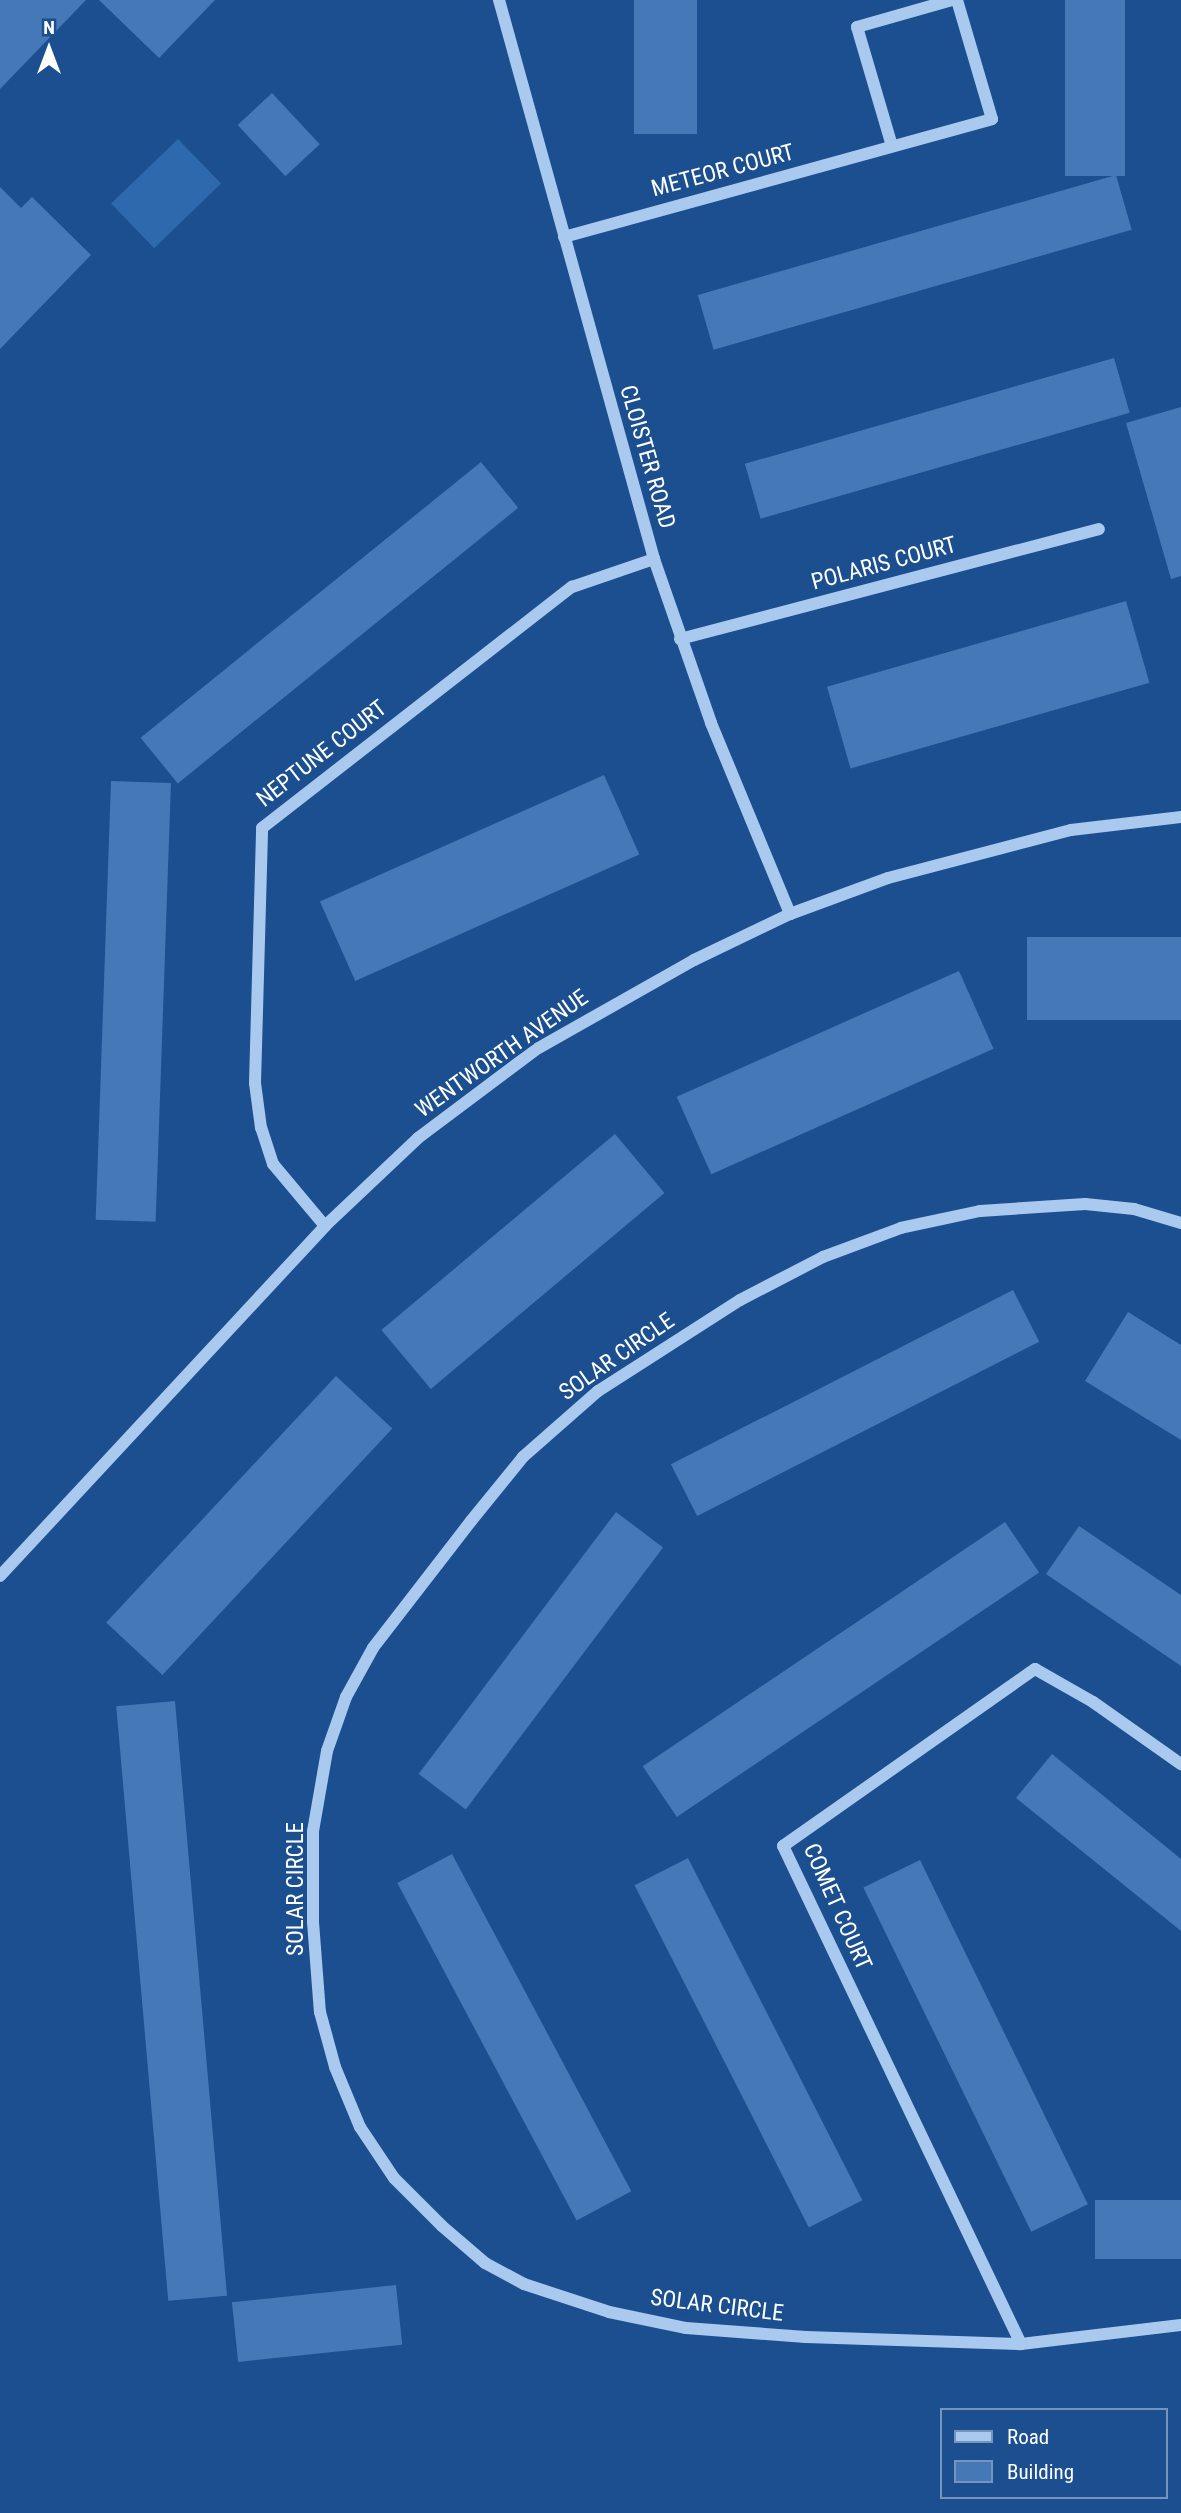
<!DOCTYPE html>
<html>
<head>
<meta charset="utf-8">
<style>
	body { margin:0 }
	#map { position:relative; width:1181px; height:2513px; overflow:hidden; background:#1b4f8f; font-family:"Roboto Condensed",sans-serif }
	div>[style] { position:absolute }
	.green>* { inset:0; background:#2e69ad; transform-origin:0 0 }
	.building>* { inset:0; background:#4478b7; transform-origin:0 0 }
	.minor>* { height:12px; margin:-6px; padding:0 6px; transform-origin:6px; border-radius:6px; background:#a9c9ee }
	span { translate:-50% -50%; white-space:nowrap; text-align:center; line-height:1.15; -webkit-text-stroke:7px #1b4f8f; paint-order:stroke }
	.street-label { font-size:23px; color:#fff }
	.legend { position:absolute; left:940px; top:2408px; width:228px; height:91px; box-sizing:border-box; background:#1b4f8f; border:2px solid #7695bc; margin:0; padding:9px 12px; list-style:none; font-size:21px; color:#fff }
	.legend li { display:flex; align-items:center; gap:14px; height:35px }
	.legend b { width:35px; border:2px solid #7695bc }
	.north { position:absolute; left:14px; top:14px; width:70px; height:70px; -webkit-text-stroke:5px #1b4f8f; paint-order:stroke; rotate:0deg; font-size:19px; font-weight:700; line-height:28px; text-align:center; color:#fff }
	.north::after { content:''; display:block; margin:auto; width:24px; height:32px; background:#fff; clip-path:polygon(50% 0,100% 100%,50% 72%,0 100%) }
</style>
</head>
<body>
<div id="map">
	<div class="green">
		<i style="left:178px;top:139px;width:62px;height:93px;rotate:46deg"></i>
	</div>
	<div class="building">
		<i style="clip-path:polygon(0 0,86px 0,0 89px)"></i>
		<i style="clip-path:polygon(99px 0,215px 0,159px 58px)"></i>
		<i style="left:634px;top:0;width:63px;height:134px"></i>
		<i style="left:1065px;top:0;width:60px;height:176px"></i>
		<i style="left:272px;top:93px;width:70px;height:47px;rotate:47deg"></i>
		<i style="left:1116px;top:175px;width:57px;height:435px;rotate:74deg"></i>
		<i style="clip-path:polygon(0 187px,21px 208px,32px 197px,91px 255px,0 349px)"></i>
		<i style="left:1114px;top:358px;width:57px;height:384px;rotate:74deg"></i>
		<i style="clip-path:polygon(1181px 407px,1181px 576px,1171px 579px,1126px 423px)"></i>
		<i style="left:481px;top:462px;width:59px;height:438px;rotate:51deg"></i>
		<i style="left:1126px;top:601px;width:85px;height:311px;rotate:74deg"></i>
		<i style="left:604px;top:775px;width:87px;height:311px;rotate:66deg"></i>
		<i style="left:111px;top:781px;width:60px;height:439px;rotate:2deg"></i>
		<i style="left:1181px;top:937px;width:83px;height:154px;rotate:90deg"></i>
		<i style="left:959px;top:971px;width:85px;height:309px;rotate:66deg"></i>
		<i style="left:615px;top:1134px;width:77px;height:305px;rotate:50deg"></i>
		<i style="left:1013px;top:1290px;width:58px;height:384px;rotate:63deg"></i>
		<i style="clip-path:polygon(1128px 1312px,1181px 1345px,1181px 1440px,1085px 1381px)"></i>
		<i style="left:336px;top:1376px;width:77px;height:337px;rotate:43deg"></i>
		<i style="left:616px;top:1512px;width:59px;height:328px;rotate:37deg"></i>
		<i style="left:1005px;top:1522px;width:61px;height:437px;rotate:56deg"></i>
		<i style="clip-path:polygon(1079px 1526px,1181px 1595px,1181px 1666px,1046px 1574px)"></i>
		<i style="left:175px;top:1701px;width:597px;height:59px;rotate:85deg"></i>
		<i style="clip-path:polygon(1052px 1754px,1181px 1859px,1181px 1931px,1016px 1798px)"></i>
		<i style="left:452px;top:1854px;width:382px;height:62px;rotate:62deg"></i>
		<i style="left:688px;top:1858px;width:384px;height:60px;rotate:63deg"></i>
		<i style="left:920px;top:1860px;width:383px;height:63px;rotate:64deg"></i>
		<i style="left:1181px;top:2200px;width:59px;height:86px;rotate:90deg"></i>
		<i style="left:396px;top:2285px;width:60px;height:165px;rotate:84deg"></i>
	</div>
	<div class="minor">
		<i style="left:499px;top:0;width:580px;rotate:74.5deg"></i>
		<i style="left:654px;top:559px;width:174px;rotate:70.8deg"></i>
		<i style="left:711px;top:723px;width:207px;rotate:67.5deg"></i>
		<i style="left:892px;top:146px;width:124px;rotate:-106.4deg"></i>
		<i style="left:857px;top:27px;width:99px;rotate:-15.9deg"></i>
		<i style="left:564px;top:237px;width:444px;rotate:-15.4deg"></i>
		<i style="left:992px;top:119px;width:124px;rotate:-106.4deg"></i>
		<i style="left:680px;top:639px;width:433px;rotate:-14.7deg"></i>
		<i style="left:1181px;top:1223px;width:49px;rotate:-163.4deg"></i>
		<i style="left:1134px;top:1209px;width:49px;rotate:-174.2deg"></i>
		<i style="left:1085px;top:1204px;width:105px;rotate:176.2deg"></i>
		<i style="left:980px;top:1211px;width:81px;rotate:167.9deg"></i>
		<i style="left:901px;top:1228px;width:83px;rotate:159.6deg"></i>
		<i style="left:823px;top:1257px;width:93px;rotate:152.6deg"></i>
		<i style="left:740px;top:1300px;width:169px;rotate:147.3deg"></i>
		<i style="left:598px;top:1391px;width:100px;rotate:138.7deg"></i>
		<i style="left:523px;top:1457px;width:82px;rotate:129.1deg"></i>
		<i style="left:471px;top:1521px;width:160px;rotate:127.7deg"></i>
		<i style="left:373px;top:1648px;width:56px;rotate:118.9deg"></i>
		<i style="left:346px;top:1697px;width:57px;rotate:109.4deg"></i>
		<i style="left:327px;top:1751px;width:81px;rotate:99.9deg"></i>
		<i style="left:313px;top:1831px;width:91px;rotate:90deg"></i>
		<i style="left:313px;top:1922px;width:90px;rotate:85.6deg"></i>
		<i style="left:320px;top:2012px;width:57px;rotate:74.7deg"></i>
		<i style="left:335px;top:2067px;width:65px;rotate:67.4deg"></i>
		<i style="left:360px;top:2127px;width:61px;rotate:56.3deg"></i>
		<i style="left:394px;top:2178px;width:68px;rotate:45deg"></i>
		<i style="left:442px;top:2226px;width:57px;rotate:40.7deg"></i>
		<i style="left:485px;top:2263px;width:44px;rotate:28.3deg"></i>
		<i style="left:524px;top:2284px;width:89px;rotate:18.2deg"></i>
		<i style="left:609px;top:2312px;width:79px;rotate:11.7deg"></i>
		<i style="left:686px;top:2328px;width:120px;rotate:4.3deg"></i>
		<i style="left:806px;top:2337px;width:215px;rotate:1.9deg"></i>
		<i style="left:1021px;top:2344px;width:161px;rotate:-6.8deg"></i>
		<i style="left:325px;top:1226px;width:81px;rotate:-130deg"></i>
		<i style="left:273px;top:1164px;width:38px;rotate:-108deg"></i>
		<i style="left:261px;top:1128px;width:45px;rotate:-97.6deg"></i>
		<i style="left:255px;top:1083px;width:255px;rotate:-88.4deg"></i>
		<i style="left:262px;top:828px;width:393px;rotate:-37.9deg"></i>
		<i style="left:572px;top:587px;width:87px;rotate:-18.9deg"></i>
		<i style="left:0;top:1576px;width:478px;rotate:-47.1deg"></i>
		<i style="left:325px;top:1226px;width:128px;rotate:-43.4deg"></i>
		<i style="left:418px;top:1138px;width:146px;rotate:-36.9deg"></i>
		<i style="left:535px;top:1050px;width:183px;rotate:-29.5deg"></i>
		<i style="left:694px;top:960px;width:106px;rotate:-25.6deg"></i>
		<i style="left:790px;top:914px;width:104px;rotate:-20.2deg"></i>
		<i style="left:888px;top:878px;width:189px;rotate:-14.7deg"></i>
		<i style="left:1071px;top:830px;width:111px;rotate:-6.7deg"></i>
		<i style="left:1021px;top:2344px;width:552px;rotate:-115.54deg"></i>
		<i style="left:783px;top:1846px;width:308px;rotate:-35.1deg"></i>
		<i style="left:1035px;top:1669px;width:67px;rotate:29.6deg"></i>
		<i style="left:1093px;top:1702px;width:108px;rotate:35.2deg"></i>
	</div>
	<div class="street-label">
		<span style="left:723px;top:171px;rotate:-15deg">METEOR COURT</span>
		<span style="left:647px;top:457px;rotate:74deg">CLOISTER ROAD</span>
		<span style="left:884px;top:564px;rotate:-15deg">POLARIS COURT</span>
		<span style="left:322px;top:754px;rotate:-38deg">NEPTUNE COURT</span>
		<span style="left:502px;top:1054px;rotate:-35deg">WENTWORTH AVENUE</span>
		<span style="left:617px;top:1357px;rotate:-35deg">SOLAR CIRCLE</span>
		<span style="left:296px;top:1889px;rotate:-90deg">SOLAR CIRCLE</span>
		<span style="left:837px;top:1907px;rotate:66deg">COMET COURT</span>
		<span style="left:717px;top:2306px;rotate:7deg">SOLAR CIRCLE</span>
	</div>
	<ul class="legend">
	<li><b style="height:9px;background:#a9c9ee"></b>Road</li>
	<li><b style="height:19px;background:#4478b7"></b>Building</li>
	</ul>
	<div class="north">N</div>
</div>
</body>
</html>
